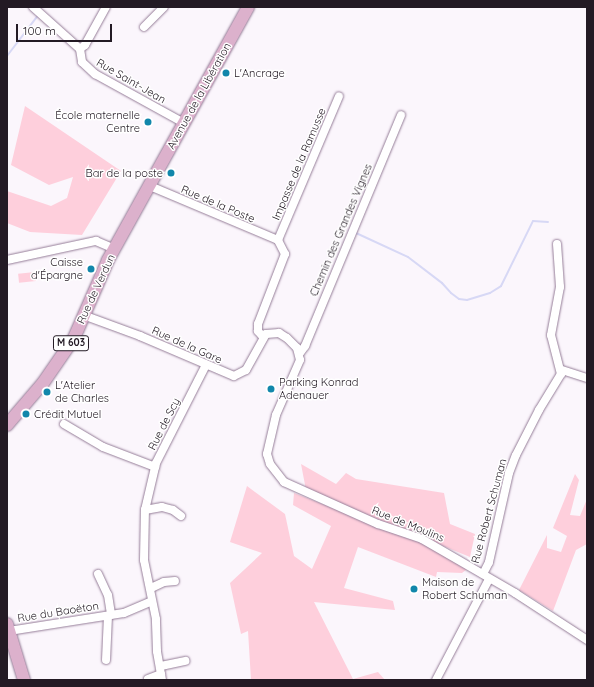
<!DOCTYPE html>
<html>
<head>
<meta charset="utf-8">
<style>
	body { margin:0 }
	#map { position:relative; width:594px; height:687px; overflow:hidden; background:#fbf6fc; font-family:Quicksand,sans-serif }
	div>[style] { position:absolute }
	.green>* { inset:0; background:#fecfdc; transform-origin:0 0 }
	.stream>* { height:2px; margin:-1px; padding:0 1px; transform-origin:1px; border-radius:1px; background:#d7d8f5 }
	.roads { filter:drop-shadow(0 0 1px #957d98) drop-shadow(0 0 1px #957d98) }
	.minor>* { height:8px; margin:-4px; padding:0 4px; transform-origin:4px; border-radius:4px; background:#fff }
	.primary>* { height:12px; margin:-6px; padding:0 6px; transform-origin:6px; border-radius:6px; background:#dcb1cc }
	.dots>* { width:11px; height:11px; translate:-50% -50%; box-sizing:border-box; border:2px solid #fff; border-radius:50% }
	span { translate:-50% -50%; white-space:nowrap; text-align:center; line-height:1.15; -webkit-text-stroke:3px #fff; paint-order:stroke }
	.shield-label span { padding:1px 3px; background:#fff; border:1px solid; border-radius:3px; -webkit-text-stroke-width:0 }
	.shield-label { font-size:10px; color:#231a24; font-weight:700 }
	.poi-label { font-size:11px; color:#231a24 }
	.left { translate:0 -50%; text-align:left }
	.right { translate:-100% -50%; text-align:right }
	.street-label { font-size:11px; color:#231a24 }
	.frame { position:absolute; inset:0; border:8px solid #231a24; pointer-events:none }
	.scale { position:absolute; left:16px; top:24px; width:96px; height:18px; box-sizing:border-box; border:2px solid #231a24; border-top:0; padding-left:5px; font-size:12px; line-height:14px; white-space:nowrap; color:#231a24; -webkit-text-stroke:3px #fff; paint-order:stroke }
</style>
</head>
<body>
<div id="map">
	<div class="green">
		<i style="clip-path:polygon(25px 106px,121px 171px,82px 235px,30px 232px,7px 223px,7px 191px,51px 206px,67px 198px,73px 177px,49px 185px,11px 165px)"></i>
		<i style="left:35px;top:272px;width:9px;height:17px;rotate:84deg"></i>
		<i style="clip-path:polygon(301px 464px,336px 484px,346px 473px,356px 479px,444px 493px,450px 524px,475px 534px,470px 557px,306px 490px)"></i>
		<i style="clip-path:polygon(575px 474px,579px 480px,570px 515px,580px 516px,587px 499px,587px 544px,576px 550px,553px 611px,519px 590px,547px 535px,547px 548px,561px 552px,567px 536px,553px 528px)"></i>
		<i style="clip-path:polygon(247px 486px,285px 514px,294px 556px,312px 569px,331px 526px,293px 505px,294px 493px,420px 542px,467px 569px,462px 573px,437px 572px,436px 577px,358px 547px,344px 588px,393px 601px,395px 610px,314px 602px,353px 679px,378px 672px,385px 680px,251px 680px,248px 631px,241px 634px,230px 583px,262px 553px,230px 542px)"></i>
	</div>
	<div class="stream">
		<i style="left:7px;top:56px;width:53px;rotate:-52.7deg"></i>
		<i style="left:356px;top:233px;width:57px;rotate:24.8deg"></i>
		<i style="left:408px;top:257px;width:43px;rotate:37.4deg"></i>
		<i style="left:442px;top:283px;width:13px;rotate:48deg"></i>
		<i style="left:451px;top:293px;width:10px;rotate:37deg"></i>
		<i style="left:459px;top:299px;width:8px;rotate:7deg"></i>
		<i style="left:467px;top:300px;width:24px;rotate:-17deg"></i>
		<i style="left:490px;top:293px;width:13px;rotate:-32deg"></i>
		<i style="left:501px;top:286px;width:72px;rotate:-63.8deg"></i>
		<i style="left:533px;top:221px;width:15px;rotate:4deg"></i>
	</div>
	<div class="roads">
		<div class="minor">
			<i style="left:33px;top:7px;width:63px;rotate:41.8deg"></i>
			<i style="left:144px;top:27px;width:28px;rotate:-45deg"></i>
			<i style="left:80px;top:49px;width:13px;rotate:81deg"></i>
			<i style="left:82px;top:62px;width:18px;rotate:43deg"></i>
			<i style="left:95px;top:74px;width:102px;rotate:28.8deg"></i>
			<i style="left:80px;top:49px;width:6px;rotate:-39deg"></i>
			<i style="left:85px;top:45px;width:43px;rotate:-61.1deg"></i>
			<i style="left:150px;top:186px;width:139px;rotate:22.9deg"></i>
			<i style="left:278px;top:240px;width:156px;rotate:-67deg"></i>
			<i style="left:7px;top:260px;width:91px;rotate:-12.1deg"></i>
			<i style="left:96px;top:241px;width:21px;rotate:23deg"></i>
			<i style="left:83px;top:315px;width:61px;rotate:20.2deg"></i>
			<i style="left:140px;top:336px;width:102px;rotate:23.1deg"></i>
			<i style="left:234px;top:376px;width:13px;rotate:-27deg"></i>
			<i style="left:246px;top:370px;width:41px;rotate:-60.9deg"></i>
			<i style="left:266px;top:334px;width:13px;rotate:-4deg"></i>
			<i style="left:279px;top:333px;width:9px;rotate:32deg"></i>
			<i style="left:287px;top:338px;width:14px;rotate:45deg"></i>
			<i style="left:297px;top:348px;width:12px;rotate:76deg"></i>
			<i style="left:300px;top:360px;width:60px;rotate:113.6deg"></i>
			<i style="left:276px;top:415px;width:40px;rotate:103deg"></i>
			<i style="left:267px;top:454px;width:10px;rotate:73deg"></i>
			<i style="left:270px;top:464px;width:23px;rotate:52deg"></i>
			<i style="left:284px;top:482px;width:103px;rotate:24.1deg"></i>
			<i style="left:378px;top:524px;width:46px;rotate:18.8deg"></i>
			<i style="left:422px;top:539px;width:108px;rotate:30.1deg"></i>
			<i style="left:515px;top:593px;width:86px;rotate:33.1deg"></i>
			<i style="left:263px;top:337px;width:8px;rotate:-130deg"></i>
			<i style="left:258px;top:331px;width:7px;rotate:-90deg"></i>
			<i style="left:258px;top:324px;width:75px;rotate:-68.9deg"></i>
			<i style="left:285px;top:254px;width:16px;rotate:-117deg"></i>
			<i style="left:300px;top:353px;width:9px;rotate:-54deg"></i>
			<i style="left:305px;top:346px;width:250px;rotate:-67.4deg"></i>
			<i style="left:562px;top:370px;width:26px;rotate:18deg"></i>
			<i style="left:64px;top:424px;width:45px;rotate:30.5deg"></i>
			<i style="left:103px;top:447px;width:56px;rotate:21deg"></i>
			<i style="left:145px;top:510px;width:17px;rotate:-10deg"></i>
			<i style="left:162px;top:507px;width:11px;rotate:15deg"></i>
			<i style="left:173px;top:510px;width:10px;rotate:37deg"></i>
			<i style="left:98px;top:574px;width:23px;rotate:65deg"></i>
			<i style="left:108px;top:595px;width:20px;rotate:81deg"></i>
			<i style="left:483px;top:574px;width:13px;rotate:-63deg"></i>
			<i style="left:489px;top:562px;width:91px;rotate:-77.3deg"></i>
			<i style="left:509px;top:473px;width:19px;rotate:-69deg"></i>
			<i style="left:516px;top:455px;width:51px;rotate:-62.9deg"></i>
			<i style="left:539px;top:410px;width:42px;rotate:-58.6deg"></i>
			<i style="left:561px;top:374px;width:40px;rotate:-104.4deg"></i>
			<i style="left:551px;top:335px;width:49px;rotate:-79.4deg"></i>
			<i style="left:560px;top:287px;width:43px;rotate:-94deg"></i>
			<i style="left:151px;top:588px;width:14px;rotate:-25deg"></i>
			<i style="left:164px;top:582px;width:11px;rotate:-5deg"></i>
			<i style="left:9px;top:631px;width:116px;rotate:-8.9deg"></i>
			<i style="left:124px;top:613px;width:30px;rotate:-23deg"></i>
			<i style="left:106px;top:660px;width:44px;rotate:-87.4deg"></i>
			<i style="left:161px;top:666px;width:25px;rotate:-12deg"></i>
			<i style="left:148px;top:679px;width:14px;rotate:-21deg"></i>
			<i style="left:162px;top:680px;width:29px;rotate:-100deg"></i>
			<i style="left:157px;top:651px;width:32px;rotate:-92deg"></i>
			<i style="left:156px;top:619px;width:60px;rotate:-101.5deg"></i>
			<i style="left:144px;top:560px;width:50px;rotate:-88.9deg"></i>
			<i style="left:145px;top:510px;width:48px;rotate:-76.8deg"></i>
			<i style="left:156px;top:463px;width:110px;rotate:-63deg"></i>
			<i style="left:436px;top:680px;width:114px;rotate:-62.3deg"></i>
		</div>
		<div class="primary">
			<i style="left:7px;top:425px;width:55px;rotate:-49.4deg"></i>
			<i style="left:43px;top:383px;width:55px;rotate:-55.4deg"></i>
			<i style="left:74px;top:338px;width:85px;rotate:-66.4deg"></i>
			<i style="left:108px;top:260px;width:289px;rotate:-61deg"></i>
			<i style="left:7px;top:624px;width:59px;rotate:73.1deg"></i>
		</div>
	</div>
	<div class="dots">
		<i style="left:226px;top:73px;background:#1187ab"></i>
		<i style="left:148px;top:122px;background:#1187ab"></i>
		<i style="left:171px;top:173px;background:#1187ab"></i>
		<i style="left:91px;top:269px;background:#1187ab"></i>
		<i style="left:271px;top:389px;background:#1187ab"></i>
		<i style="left:47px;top:392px;background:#1187ab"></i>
		<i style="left:26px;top:414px;background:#1187ab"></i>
		<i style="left:414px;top:589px;background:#1187ab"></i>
	</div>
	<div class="shield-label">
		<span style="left:71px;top:343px">M 603</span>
	</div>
	<div class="poi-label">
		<span class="left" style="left:234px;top:73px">L'Ancrage</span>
		<span class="right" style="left:140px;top:122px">École maternelle<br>Centre</span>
		<span class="right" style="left:163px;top:173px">Bar de la poste</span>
		<span class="right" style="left:83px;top:269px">Caisse<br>d'Épargne</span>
		<span class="left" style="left:279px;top:389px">Parking Konrad<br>Adenauer</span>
		<span class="left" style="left:55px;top:392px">L'Atelier<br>de Charles</span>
		<span class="left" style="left:34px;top:414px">Crédit Mutuel</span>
		<span class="left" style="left:422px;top:589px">Maison de<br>Robert Schuman</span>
	</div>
	<div class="street-label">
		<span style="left:131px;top:81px;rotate:30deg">Rue Saint-Jean</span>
		<span style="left:199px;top:96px;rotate:-61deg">Avenue de la Libération</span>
		<span style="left:299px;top:164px;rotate:-67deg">Impasse de la Ramusse</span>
		<span style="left:218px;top:204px;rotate:23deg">Rue de la Poste</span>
		<span style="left:341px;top:230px;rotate:-67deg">Chemin des Grandes Vignes</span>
		<span style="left:96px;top:289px;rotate:-65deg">Rue de Verdun</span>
		<span style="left:187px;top:345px;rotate:24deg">Rue de la Gare</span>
		<span style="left:164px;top:424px;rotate:-63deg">Rue de Scy</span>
		<span style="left:489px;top:511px;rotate:-75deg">Rue Robert Schuman</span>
		<span style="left:408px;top:524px;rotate:22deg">Rue de Moulins</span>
		<span style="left:58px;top:612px;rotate:-9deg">Rue du Baoëton</span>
	</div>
	<div class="frame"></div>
	<div class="scale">100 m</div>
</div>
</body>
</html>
